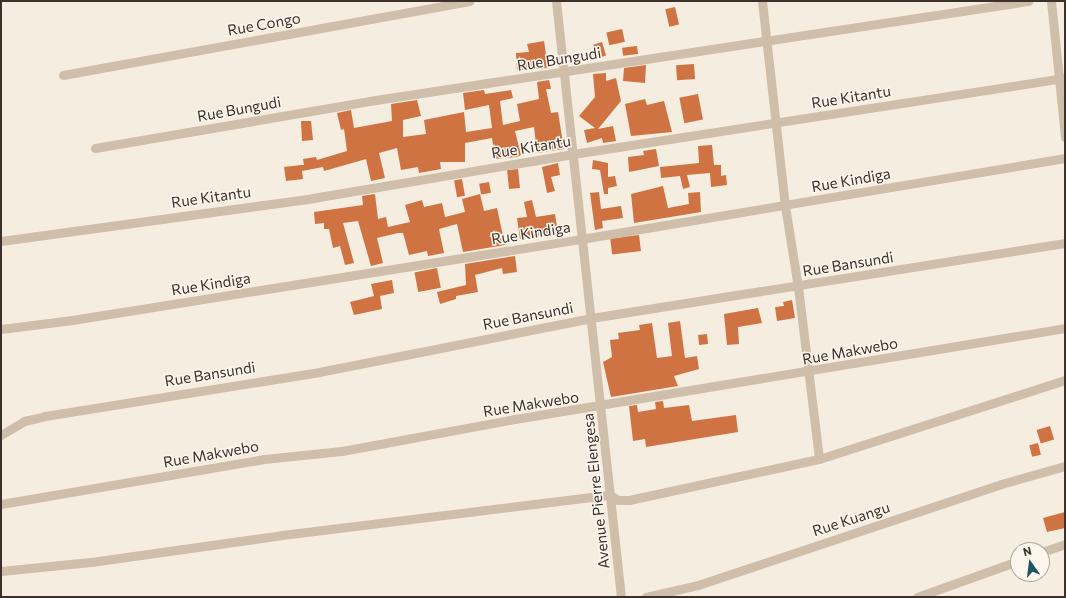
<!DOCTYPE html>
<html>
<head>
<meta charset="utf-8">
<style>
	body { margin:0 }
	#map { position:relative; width:1066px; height:598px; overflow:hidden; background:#f5ede0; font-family:Commissioner,sans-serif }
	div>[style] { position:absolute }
	.building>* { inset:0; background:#d07342; transform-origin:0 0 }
	.minor>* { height:9px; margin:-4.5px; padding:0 4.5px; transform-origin:4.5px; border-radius:4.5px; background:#cfbfaa }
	span { translate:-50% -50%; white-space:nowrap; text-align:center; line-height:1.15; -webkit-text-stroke:3px #fcf6ed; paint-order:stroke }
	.street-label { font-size:15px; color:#3c312a }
	.frame { position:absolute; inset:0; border:2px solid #3c312a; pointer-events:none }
	.north { position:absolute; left:1010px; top:542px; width:40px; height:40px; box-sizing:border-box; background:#fcf6ed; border:1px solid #afa79f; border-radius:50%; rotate:346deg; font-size:11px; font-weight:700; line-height:16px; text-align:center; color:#3c312a }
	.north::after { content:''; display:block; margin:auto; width:14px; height:18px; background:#1b5662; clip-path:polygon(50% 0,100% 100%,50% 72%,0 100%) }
</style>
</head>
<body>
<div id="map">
	<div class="building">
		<i style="left:675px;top:7px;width:18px;height:10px;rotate:77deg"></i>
		<i style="left:622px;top:29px;width:13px;height:16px;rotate:77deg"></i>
		<i style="clip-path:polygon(544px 41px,548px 68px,517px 70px,516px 53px,529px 52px,527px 44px)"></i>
		<i style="left:602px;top:42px;width:14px;height:9px;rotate:73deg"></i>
		<i style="left:637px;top:46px;width:8px;height:15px;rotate:83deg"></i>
		<i style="left:694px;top:64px;width:15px;height:18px;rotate:86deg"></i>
		<i style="clip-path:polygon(646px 65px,645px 83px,623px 81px,624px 68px)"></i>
		<i style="clip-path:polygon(606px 73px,606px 81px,616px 78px,621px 101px,598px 129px,613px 126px,616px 141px,603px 143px,602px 138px,587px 143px,584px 130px,595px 128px,579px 116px,595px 97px,593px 74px)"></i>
		<i style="clip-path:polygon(549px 80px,551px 89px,546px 89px,551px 113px,558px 112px,564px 149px,537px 153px,534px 127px,515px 131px,521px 155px,517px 157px,495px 159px,492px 138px,465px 143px,465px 162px,440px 162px,441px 169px,419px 173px,418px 167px,401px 170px,397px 148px,379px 153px,385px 178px,371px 181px,366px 159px,324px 171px,323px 167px,302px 171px,303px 179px,286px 181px,284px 167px,301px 165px,304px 165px,303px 159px,316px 157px,317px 160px,347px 151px,344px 129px,341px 130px,337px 113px,351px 110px,354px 128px,392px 121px,391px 104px,417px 100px,421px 116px,403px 120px,403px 137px,426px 134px,424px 120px,464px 112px,466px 132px,492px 128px,489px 105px,465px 110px,463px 93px,484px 90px,485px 94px,511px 90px,513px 98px,500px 101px,503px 125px,520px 121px,517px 104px,539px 99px,537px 82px)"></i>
		<i style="left:698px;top:94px;width:26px;height:19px;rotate:79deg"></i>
		<i style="clip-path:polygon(645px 99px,647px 105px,664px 101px,672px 132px,631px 136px,625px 104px)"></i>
		<i style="clip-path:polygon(301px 121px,311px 121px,313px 140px,302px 141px)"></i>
		<i style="clip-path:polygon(712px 145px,714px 165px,721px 165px,721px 176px,726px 175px,727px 185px,711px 187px,710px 173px,687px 175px,690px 187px,683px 189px,680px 176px,661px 178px,660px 167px,699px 163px,698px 146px)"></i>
		<i style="clip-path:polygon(656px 149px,659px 166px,629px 172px,628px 157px,644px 155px,643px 151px)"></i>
		<i style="clip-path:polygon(593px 160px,608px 163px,608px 177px,615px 176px,617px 186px,608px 188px,608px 194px,604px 194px,600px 170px,592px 169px)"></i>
		<i style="clip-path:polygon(558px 163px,560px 175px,551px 177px,555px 191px,547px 193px,542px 167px)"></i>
		<i style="left:518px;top:169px;width:19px;height:11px;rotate:84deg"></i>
		<i style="left:462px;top:179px;width:17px;height:8px;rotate:80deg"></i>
		<i style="left:489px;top:182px;width:11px;height:10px;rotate:80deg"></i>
		<i style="clip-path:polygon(663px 186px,668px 208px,689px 204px,688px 193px,700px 192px,701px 212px,634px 223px,631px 194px)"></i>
		<i style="clip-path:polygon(599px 192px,601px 209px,621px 206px,623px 218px,602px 221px,603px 228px,595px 230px,590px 193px)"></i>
		<i style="clip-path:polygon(375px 194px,378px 219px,386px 217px,388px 227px,410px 222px,405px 205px,422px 200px,424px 207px,442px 203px,445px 217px,465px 212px,462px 199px,480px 194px,484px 211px,497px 208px,505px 245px,463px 252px,457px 224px,439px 229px,444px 253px,428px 256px,427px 251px,409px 255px,403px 233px,398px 233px,377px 238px,383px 263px,371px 266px,358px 221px,343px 223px,354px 263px,345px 265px,340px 246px,333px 248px,329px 229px,324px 229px,324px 223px,315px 224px,314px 212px,363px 205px,362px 196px)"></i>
		<i style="clip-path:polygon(532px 200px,536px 217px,555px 214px,558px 233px,520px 239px,517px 218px,527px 217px,524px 202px)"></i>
		<i style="left:639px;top:235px;width:16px;height:29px;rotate:83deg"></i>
		<i style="clip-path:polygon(515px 256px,517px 272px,503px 274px,502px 268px,475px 275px,478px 292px,456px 296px,456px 299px,440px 304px,437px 292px,466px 285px,465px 264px)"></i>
		<i style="left:437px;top:268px;width:20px;height:23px;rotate:79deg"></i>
		<i style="clip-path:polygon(392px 280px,394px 293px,380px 296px,382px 309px,354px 315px,350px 302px,374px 296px,371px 284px)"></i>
		<i style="clip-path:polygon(792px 300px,795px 318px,777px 321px,775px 307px,784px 306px,783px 302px)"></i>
		<i style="clip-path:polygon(758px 308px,762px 323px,738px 327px,739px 344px,727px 345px,724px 314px)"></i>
		<i style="clip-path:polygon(680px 321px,685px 358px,697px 356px,699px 369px,674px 376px,678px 386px,611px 397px,603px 362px,612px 357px,610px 340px,619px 339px,618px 333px,640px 330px,639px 325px,652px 323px,657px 358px,672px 356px,668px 323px)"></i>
		<i style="left:707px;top:334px;width:10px;height:9px;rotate:84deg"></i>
		<i style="clip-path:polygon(663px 401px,664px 408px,689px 405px,692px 421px,736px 415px,738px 432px,646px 447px,645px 439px,633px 441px,629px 406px,637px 405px,638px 412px,656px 409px,655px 402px)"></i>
		<i style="left:1050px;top:426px;width:14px;height:14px;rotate:73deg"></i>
		<i style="left:1038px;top:443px;width:12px;height:9px;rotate:76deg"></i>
		<i style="clip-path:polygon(1065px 512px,1065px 528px,1047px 532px,1043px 518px)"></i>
	</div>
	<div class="minor">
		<i style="left:556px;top:1px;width:600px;rotate:83.78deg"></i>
		<i style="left:762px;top:1px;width:206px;rotate:83.6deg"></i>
		<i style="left:785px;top:206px;width:82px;rotate:80.9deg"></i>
		<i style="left:798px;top:287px;width:173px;rotate:83deg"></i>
		<i style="left:1051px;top:1px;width:137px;rotate:84.1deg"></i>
		<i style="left:63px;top:75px;width:413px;rotate:-10.3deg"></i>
		<i style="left:95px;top:148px;width:278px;rotate:-9.7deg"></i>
		<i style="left:369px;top:101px;width:667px;rotate:-8.63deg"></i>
		<i style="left:1px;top:241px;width:315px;rotate:-7.8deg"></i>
		<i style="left:313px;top:198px;width:264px;rotate:-9.6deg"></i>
		<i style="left:573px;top:154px;width:498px;rotate:-8.8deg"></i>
		<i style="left:1px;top:329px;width:72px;rotate:-7.2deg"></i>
		<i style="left:72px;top:320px;width:515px;rotate:-9.04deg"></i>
		<i style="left:581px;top:239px;width:491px;rotate:-9.5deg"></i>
		<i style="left:1px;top:435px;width:27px;rotate:-31deg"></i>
		<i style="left:24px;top:421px;width:22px;rotate:-13deg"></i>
		<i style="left:45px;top:416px;width:272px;rotate:-9.1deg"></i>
		<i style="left:314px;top:373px;width:282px;rotate:-11.2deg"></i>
		<i style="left:591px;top:318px;width:480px;rotate:-9deg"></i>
		<i style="left:1px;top:504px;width:267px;rotate:-9.7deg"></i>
		<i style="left:264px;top:459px;width:78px;rotate:-5.9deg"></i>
		<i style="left:342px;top:451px;width:176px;rotate:-10.5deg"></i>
		<i style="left:515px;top:419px;width:557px;rotate:-9.39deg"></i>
		<i style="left:1042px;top:552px;width:24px;rotate:-19deg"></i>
		<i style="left:1px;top:571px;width:90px;rotate:-5.7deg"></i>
		<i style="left:91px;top:562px;width:193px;rotate:-8deg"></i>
		<i style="left:282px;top:535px;width:330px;rotate:-7deg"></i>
		<i style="left:610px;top:495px;width:9px;rotate:32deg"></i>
		<i style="left:618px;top:500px;width:11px"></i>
		<i style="left:629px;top:500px;width:194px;rotate:-12.2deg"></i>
		<i style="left:819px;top:459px;width:258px;rotate:-17.8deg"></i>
		<i style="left:646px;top:597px;width:53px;rotate:-13deg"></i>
		<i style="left:698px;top:585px;width:319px;rotate:-18.4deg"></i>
		<i style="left:1001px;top:484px;width:66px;rotate:-15.7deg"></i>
		<i style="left:917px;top:597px;width:107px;rotate:-19.6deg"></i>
	</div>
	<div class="street-label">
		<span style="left:264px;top:24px;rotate:-10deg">Rue Congo</span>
		<span style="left:559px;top:59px;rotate:-9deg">Rue Bungudi</span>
		<span style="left:851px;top:97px;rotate:-9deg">Rue Kitantu</span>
		<span style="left:239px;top:109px;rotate:-10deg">Rue Bungudi</span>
		<span style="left:531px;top:147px;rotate:-9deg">Rue Kitantu</span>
		<span style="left:851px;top:180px;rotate:-10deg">Rue Kindiga</span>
		<span style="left:211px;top:197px;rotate:-8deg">Rue Kitantu</span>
		<span style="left:531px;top:233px;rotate:-9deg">Rue Kindiga</span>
		<span style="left:848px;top:264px;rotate:-9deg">Rue Bansundi</span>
		<span style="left:211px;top:284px;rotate:-9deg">Rue Kindiga</span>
		<span style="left:528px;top:316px;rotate:-11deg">Rue Bansundi</span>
		<span style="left:850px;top:351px;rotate:-10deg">Rue Makwebo</span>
		<span style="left:210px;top:374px;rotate:-9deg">Rue Bansundi</span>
		<span style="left:531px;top:404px;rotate:-9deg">Rue Makwebo</span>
		<span style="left:211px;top:454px;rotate:-10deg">Rue Makwebo</span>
		<span style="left:596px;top:491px;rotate:-96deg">Avenue Pierre Elengesa</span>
		<span style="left:851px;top:519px;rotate:-18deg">Rue Kuangu</span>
	</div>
	<div class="frame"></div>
	<div class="north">N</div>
</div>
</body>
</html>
